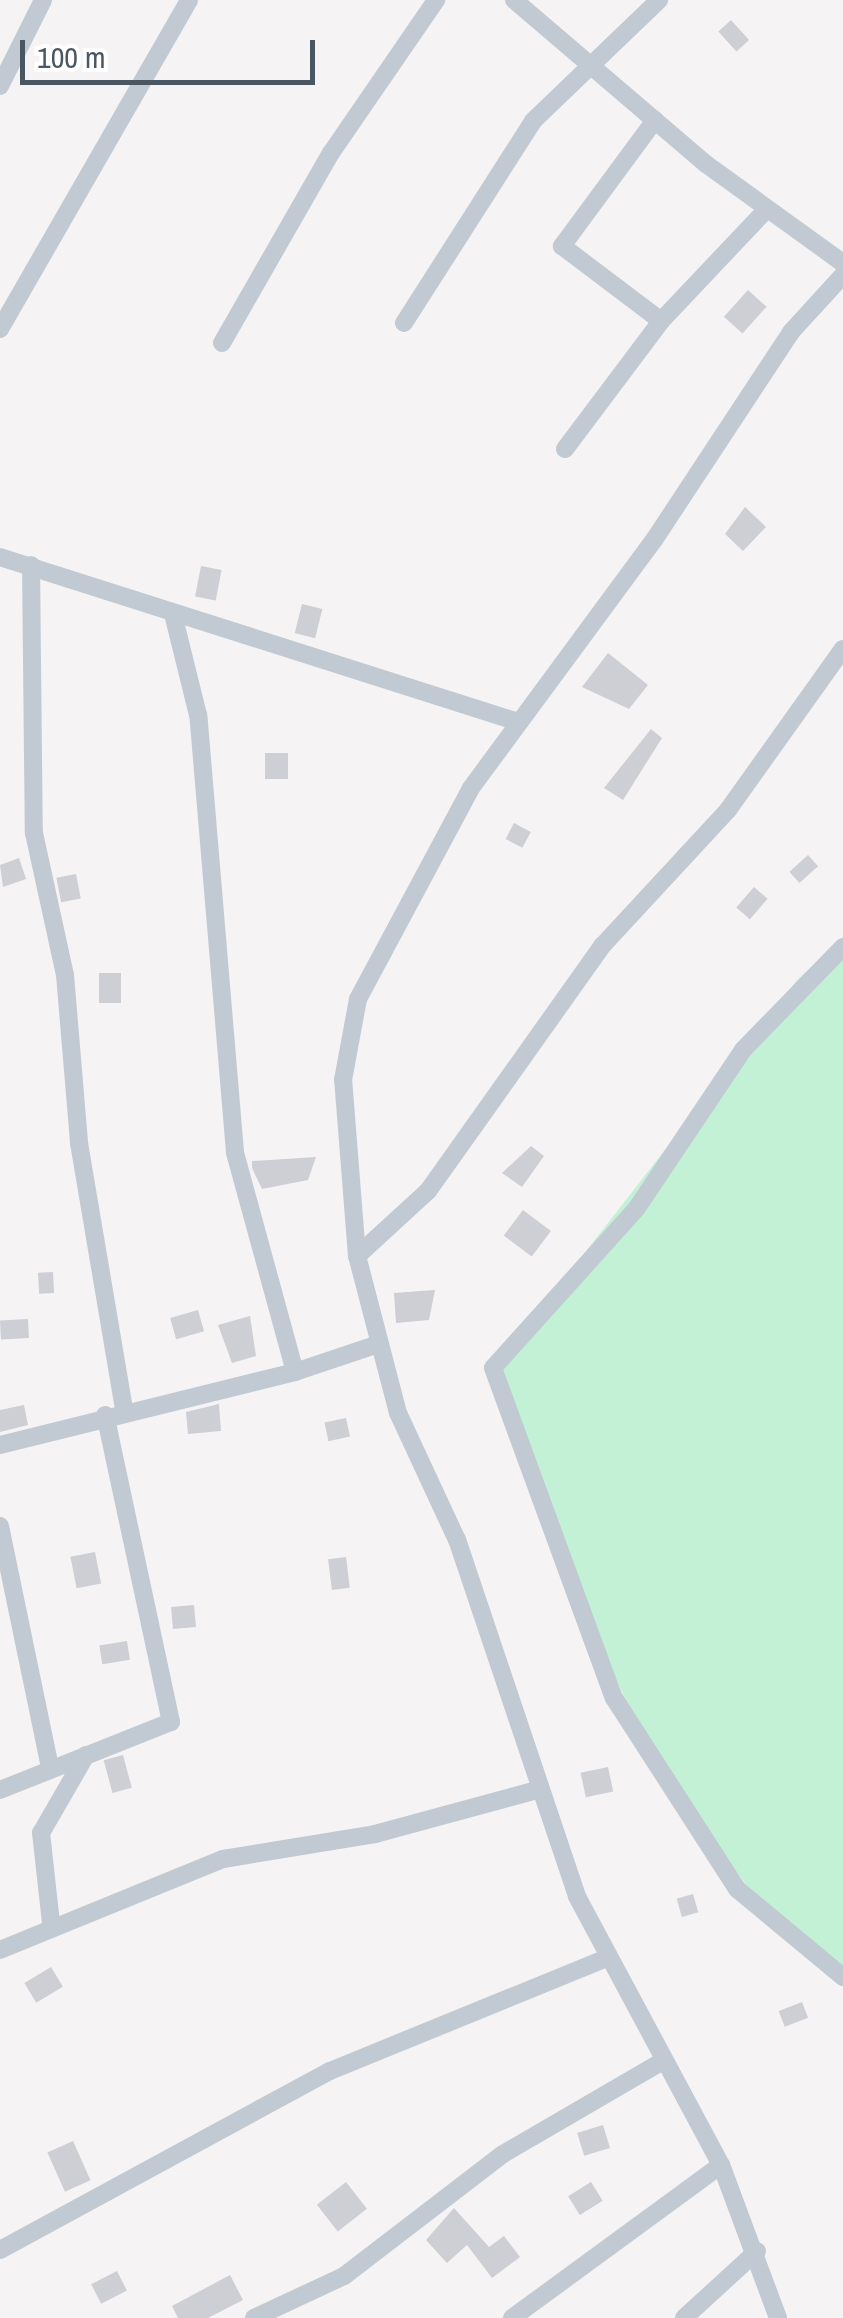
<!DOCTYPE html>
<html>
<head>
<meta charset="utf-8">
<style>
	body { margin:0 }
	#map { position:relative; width:843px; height:2318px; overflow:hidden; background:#f5f3f3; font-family:"Archivo Narrow",sans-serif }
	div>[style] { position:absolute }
	.green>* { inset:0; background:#c3f1d5 }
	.building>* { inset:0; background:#cdcfd5; transform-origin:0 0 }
	.minor>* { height:18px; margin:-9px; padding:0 9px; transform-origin:9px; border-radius:9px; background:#c1cad2 }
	span { translate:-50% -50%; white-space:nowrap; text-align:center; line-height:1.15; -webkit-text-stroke:8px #fff; paint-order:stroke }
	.scale { position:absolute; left:20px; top:40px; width:295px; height:45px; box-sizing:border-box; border:5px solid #4a5661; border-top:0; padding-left:12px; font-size:30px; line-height:35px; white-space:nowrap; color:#4a5661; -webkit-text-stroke:8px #fff; paint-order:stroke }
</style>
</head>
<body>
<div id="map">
	<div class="green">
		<i style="clip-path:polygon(843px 937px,843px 1965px,759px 1901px,667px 1784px,597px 1641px,496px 1367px,797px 980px)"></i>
	</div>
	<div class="building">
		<i style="left:731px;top:20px;width:27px;height:17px;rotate:48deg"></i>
		<i style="left:748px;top:290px;width:25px;height:36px;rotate:42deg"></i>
		<i style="clip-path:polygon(745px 507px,766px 527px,743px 551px,725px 534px)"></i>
		<i style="left:201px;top:566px;width:21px;height:31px;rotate:11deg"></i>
		<i style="left:302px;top:604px;width:21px;height:30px;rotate:14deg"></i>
		<i style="clip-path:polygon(608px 653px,648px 685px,629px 709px,582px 687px)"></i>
		<i style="clip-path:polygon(651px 729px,662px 738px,623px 800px,604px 788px)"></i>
		<i style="left:288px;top:753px;width:26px;height:23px;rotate:90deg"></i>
		<i style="left:514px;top:823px;width:19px;height:18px;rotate:28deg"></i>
		<i style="left:808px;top:855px;width:15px;height:25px;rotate:48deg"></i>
		<i style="clip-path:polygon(19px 858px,26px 879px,3px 887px,0 865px)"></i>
		<i style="left:76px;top:874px;width:25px;height:20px;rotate:79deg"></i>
		<i style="left:754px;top:887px;width:18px;height:27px;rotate:41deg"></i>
		<i style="left:121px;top:973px;width:30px;height:22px;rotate:90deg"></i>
		<i style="clip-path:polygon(531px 1146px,544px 1156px,522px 1187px,502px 1173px)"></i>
		<i style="clip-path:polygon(316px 1157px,308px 1180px,262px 1189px,252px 1168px,252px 1161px)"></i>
		<i style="left:523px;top:1210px;width:35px;height:32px;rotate:37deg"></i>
		<i style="left:53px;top:1272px;width:21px;height:15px;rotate:87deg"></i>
		<i style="clip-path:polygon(435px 1290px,429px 1320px,396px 1323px,394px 1293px)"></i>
		<i style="left:198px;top:1310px;width:22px;height:29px;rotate:74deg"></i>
		<i style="clip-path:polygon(250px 1316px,256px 1356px,232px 1363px,218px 1325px)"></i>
		<i style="left:28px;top:1319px;width:19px;height:28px;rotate:87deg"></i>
		<i style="clip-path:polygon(219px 1404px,221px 1431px,188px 1434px,186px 1412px)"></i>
		<i style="clip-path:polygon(24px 1405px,28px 1425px,0 1432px,0 1410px)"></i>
		<i style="left:346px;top:1418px;width:19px;height:22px;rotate:78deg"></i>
		<i style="left:95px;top:1552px;width:32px;height:25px;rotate:79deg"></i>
		<i style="left:346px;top:1557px;width:31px;height:18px;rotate:83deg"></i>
		<i style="left:194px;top:1605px;width:22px;height:23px;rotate:85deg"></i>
		<i style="left:127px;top:1641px;width:19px;height:28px;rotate:81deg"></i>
		<i style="left:123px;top:1755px;width:34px;height:20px;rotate:75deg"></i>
		<i style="left:608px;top:1767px;width:25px;height:28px;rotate:78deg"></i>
		<i style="left:693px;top:1894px;width:19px;height:17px;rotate:74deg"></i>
		<i style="left:51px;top:1967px;width:23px;height:31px;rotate:59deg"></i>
		<i style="left:802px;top:2002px;width:17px;height:25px;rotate:69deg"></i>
		<i style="left:603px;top:2125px;width:24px;height:27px;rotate:73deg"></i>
		<i style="left:73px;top:2141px;width:43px;height:28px;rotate:66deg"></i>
		<i style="left:346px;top:2182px;width:34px;height:37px;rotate:52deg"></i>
		<i style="left:591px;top:2182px;width:22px;height:27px;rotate:58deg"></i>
		<i style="clip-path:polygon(454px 2208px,489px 2247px,504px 2236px,520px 2257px,492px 2278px,467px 2245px,447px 2263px,426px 2240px)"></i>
		<i style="left:117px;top:2271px;width:22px;height:29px;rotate:63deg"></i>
		<i style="clip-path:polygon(230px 2275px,243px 2300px,208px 2318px,178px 2318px,172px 2306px)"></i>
	</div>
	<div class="minor">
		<i style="left:514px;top:0;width:253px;rotate:40.5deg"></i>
		<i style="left:706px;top:164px;width:169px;rotate:35.9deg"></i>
		<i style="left:0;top:86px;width:96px;rotate:-63.4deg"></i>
		<i style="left:655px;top:120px;width:157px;rotate:126.4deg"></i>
		<i style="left:562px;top:246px;width:124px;rotate:37.1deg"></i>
		<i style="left:661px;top:321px;width:153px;rotate:-46.6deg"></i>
		<i style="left:404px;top:323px;width:240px;rotate:-57.4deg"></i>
		<i style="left:533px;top:121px;width:175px;rotate:-43.8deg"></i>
		<i style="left:0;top:329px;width:379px;rotate:-60.1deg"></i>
		<i style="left:222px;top:343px;width:219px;rotate:-60.2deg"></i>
		<i style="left:331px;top:153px;width:186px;rotate:-55.5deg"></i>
		<i style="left:565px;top:449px;width:160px;rotate:-53.1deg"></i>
		<i style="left:0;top:557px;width:540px;rotate:17.66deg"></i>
		<i style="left:31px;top:565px;width:268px;rotate:89.4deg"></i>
		<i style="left:34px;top:833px;width:145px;rotate:77.7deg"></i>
		<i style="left:65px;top:975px;width:169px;rotate:85.2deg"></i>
		<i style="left:79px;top:1143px;width:269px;rotate:80.4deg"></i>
		<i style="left:843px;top:947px;width:144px;rotate:134.2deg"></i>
		<i style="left:743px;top:1050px;width:190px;rotate:123.9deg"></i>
		<i style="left:637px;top:1208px;width:215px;rotate:132deg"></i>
		<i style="left:493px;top:1368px;width:351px;rotate:69.9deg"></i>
		<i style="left:614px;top:1698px;width:227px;rotate:57.2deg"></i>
		<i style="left:737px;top:1889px;width:138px;rotate:39.7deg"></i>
		<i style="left:357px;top:1256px;width:96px;rotate:-42.5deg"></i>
		<i style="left:428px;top:1191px;width:302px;rotate:-54.6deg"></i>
		<i style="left:603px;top:945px;width:184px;rotate:-47.2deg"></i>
		<i style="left:728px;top:810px;width:198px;rotate:-54.5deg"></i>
		<i style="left:295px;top:1372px;width:88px;rotate:-18.6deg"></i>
		<i style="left:0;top:1445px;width:304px;rotate:-13.9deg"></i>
		<i style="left:295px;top:1372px;width:228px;rotate:-105.3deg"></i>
		<i style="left:235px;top:1152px;width:439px;rotate:-94.8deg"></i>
		<i style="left:198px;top:715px;width:100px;rotate:-103.9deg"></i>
		<i style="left:0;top:1526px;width:246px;rotate:78.3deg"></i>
		<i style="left:0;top:1790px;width:184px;rotate:-21.7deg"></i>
		<i style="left:171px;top:1722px;width:314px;rotate:-102.1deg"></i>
		<i style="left:51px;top:1923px;width:91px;rotate:-96.3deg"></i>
		<i style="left:41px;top:1833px;width:90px;rotate:-60deg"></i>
		<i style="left:0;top:1950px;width:241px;rotate:-22.2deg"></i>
		<i style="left:223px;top:1859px;width:154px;rotate:-9.3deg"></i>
		<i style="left:375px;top:1834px;width:168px;rotate:-15.2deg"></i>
		<i style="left:0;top:2250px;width:375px;rotate:-28.5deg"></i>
		<i style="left:330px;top:2071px;width:299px;rotate:-22.2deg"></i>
		<i style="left:254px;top:2318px;width:99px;rotate:-25deg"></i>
		<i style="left:344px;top:2276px;width:200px;rotate:-37.5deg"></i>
		<i style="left:503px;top:2154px;width:183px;rotate:-30.2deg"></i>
		<i style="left:512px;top:2318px;width:259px;rotate:-36.2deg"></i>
		<i style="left:684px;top:2318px;width:99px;rotate:-42.5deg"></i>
		<i style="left:778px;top:2318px;width:163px;rotate:-110.4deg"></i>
		<i style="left:721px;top:2165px;width:305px;rotate:-118.2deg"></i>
		<i style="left:577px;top:1896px;width:376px;rotate:-108.6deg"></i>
		<i style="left:457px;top:1540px;width:140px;rotate:-114.9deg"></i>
		<i style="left:398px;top:1413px;width:162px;rotate:-104.6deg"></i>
		<i style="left:357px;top:1256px;width:177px;rotate:-94.5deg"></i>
		<i style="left:343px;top:1080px;width:82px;rotate:-79.5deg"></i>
		<i style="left:358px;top:999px;width:239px;rotate:-61.8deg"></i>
		<i style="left:471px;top:788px;width:308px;rotate:-53.6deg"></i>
		<i style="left:654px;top:540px;width:249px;rotate:-56.6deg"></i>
		<i style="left:791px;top:332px;width:77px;rotate:-47.6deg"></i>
	</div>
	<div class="scale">100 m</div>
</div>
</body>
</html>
